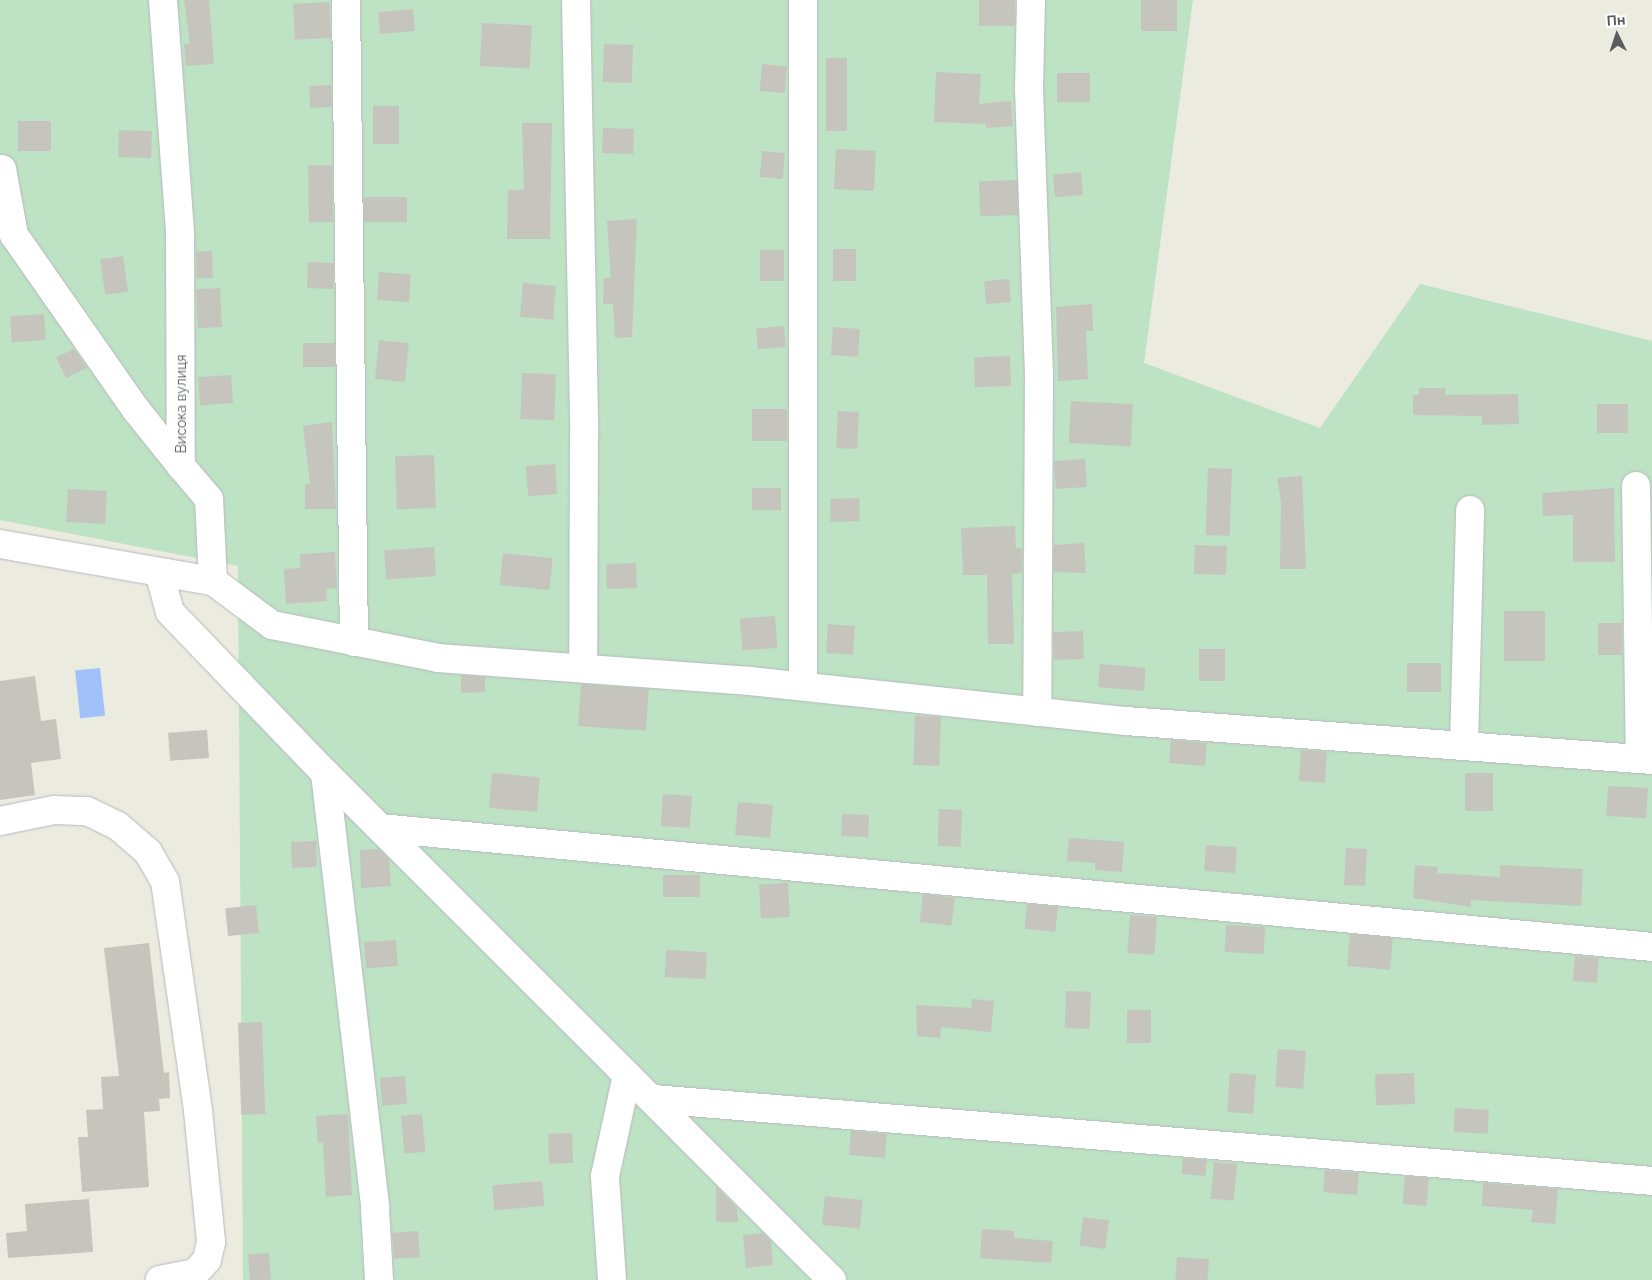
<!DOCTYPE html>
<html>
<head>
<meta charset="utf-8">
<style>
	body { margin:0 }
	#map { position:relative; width:1652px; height:1280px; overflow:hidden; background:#ebebe0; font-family:Raleway,sans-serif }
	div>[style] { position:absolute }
	.green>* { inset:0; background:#bde2c4 }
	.water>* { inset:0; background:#a1c1fa; transform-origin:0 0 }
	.building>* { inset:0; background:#c6c5bd; transform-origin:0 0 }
	.roads { filter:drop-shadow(0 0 1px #b8b9be) drop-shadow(0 0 1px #b8b9be) }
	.minor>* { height:28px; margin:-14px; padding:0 14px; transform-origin:14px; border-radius:14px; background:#fff }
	span { translate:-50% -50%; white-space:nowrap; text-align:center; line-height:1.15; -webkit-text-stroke:5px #fff; paint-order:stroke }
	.street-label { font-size:14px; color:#595b60 }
	.north { position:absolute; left:1592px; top:10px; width:50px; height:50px; -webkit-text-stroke:4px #fff; paint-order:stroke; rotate:356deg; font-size:14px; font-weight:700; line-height:20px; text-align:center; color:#595b60 }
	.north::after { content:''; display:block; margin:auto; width:18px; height:22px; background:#595b60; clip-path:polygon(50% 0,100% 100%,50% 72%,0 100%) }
</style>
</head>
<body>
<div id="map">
	<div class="green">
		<i style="clip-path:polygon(0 0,1193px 0,1144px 363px,1320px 428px,1420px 284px,1652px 341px,1652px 1280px,243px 1280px,238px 566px,0 520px)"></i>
	</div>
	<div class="water">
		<i style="left:100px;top:668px;width:48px;height:25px;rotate:84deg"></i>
	</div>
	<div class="building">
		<i style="clip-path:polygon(184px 0,209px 0,214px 64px,186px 66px,184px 44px,190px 44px)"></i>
		<i style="left:979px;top:0;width:36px;height:26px"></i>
		<i style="left:1177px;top:0;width:31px;height:36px;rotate:90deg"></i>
		<i style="left:329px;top:2px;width:36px;height:36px;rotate:87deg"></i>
		<i style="left:413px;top:9px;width:22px;height:35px;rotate:85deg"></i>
		<i style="left:482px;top:23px;width:50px;height:43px;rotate:3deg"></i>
		<i style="left:604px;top:44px;width:29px;height:38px;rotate:2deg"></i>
		<i style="left:826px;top:58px;width:21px;height:73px"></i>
		<i style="left:762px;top:64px;width:25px;height:27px;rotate:5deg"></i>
		<i style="clip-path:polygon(936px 72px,981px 74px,979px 104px,1011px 101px,1013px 126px,986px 128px,986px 124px,934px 122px)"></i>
		<i style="left:1057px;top:73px;width:33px;height:29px"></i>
		<i style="left:331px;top:85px;width:22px;height:22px;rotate:87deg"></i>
		<i style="left:373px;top:106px;width:26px;height:38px"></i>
		<i style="left:18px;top:121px;width:33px;height:30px"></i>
		<i style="clip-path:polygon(522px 123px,552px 123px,550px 239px,507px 239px,508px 190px,524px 190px)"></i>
		<i style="left:603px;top:128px;width:31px;height:25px;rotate:2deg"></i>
		<i style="left:119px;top:130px;width:33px;height:27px;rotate:2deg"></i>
		<i style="left:836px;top:149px;width:40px;height:40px;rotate:3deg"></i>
		<i style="left:762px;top:151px;width:23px;height:26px;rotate:5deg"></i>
		<i style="left:332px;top:165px;width:57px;height:24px;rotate:89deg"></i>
		<i style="left:1081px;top:172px;width:23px;height:28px;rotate:85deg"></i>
		<i style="left:1017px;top:180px;width:35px;height:38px;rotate:88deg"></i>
		<i style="left:364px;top:197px;width:43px;height:25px"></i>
		<i style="clip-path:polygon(637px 219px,632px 337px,615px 338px,613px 304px,603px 304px,604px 278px,611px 278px,607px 221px)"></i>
		<i style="left:833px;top:249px;width:23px;height:32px"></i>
		<i style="left:760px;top:250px;width:24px;height:31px"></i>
		<i style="left:212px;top:251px;width:27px;height:16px;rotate:88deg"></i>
		<i style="left:123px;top:256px;width:36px;height:23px;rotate:82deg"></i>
		<i style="left:308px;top:262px;width:26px;height:26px;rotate:2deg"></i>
		<i style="left:379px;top:272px;width:32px;height:28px;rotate:4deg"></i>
		<i style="left:1009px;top:279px;width:23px;height:25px;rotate:85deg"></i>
		<i style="left:523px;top:283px;width:33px;height:34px;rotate:5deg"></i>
		<i style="left:220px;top:288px;width:39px;height:24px;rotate:87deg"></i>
		<i style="clip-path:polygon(1092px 304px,1093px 331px,1086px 331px,1088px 379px,1058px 381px,1056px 307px)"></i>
		<i style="left:44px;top:314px;width:26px;height:34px;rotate:86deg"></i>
		<i style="left:784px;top:326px;width:21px;height:28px;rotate:85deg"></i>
		<i style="left:833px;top:327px;width:27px;height:28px;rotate:4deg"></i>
		<i style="left:379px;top:340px;width:30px;height:39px;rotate:6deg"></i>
		<i style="left:335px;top:343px;width:24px;height:32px;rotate:90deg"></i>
		<i style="clip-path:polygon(74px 349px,87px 368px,66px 378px,56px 357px)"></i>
		<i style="left:1010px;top:356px;width:30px;height:36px;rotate:88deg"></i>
		<i style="left:522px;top:373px;width:34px;height:46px;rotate:2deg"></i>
		<i style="left:231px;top:375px;width:28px;height:33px;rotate:86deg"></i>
		<i style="clip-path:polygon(1419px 388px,1446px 388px,1445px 395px,1518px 394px,1519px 424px,1482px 425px,1482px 416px,1413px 415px,1413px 395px,1419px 395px)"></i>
		<i style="left:1071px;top:401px;width:62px;height:42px;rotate:3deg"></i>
		<i style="left:1597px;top:404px;width:31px;height:29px"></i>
		<i style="left:787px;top:409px;width:32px;height:35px;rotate:90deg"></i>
		<i style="left:838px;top:411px;width:21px;height:37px;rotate:3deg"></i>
		<i style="clip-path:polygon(332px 422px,336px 509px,305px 509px,305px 484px,310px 484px,303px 426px)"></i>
		<i style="left:434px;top:455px;width:53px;height:39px;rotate:88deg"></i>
		<i style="left:1085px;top:459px;width:28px;height:31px;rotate:86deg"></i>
		<i style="left:555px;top:464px;width:30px;height:29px;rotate:86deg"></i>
		<i style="left:1208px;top:468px;width:24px;height:67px;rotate:2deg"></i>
		<i style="clip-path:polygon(1302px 476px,1306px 569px,1280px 569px,1281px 501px,1277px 478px)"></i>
		<i style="left:752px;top:488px;width:29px;height:22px"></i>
		<i style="clip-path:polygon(1614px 488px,1615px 562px,1573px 562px,1573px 515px,1543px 516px,1542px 493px)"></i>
		<i style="left:68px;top:489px;width:39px;height:33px;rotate:3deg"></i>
		<i style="left:859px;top:498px;width:23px;height:29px;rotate:88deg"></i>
		<i style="clip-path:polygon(1015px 526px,1016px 548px,1022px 548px,1022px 573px,1012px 574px,1014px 644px,988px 644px,987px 575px,963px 575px,961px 528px)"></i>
		<i style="clip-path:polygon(1084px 543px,1086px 573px,1053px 572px,1054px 545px)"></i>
		<i style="left:1195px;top:545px;width:32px;height:29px;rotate:2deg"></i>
		<i style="left:434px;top:547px;width:29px;height:50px;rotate:86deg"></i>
		<i style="clip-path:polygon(335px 552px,337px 588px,326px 589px,327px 601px,286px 604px,284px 569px,300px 568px,300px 554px)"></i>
		<i style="left:503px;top:553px;width:50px;height:32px;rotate:6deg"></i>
		<i style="left:636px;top:563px;width:25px;height:30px;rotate:88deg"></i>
		<i style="left:1504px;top:611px;width:41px;height:50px"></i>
		<i style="left:775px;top:616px;width:32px;height:35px;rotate:86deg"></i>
		<i style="left:1598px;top:623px;width:24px;height:32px"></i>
		<i style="left:828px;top:624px;width:27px;height:29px;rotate:4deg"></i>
		<i style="left:1083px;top:631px;width:28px;height:30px;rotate:88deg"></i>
		<i style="left:1199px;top:649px;width:26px;height:32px"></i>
		<i style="left:1407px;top:663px;width:34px;height:29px"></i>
		<i style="left:1100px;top:664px;width:46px;height:23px;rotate:5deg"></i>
		<i style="clip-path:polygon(461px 675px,485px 677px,485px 692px,461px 693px)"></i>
		<i style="clip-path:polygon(35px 676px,41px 721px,56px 719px,61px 759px,31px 763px,35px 795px,0 800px,0 681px)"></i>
		<i style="left:581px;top:684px;width:68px;height:42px;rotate:4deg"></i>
		<i style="left:915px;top:716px;width:26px;height:49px;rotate:2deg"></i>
		<i style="left:207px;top:730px;width:28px;height:39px;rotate:86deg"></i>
		<i style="left:1171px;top:740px;width:36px;height:23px;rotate:5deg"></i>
		<i style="left:1301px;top:750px;width:26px;height:31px;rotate:4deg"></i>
		<i style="left:492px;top:773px;width:48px;height:35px;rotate:5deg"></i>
		<i style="left:1465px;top:773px;width:28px;height:38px"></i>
		<i style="left:1608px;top:786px;width:40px;height:30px;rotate:3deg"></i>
		<i style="left:663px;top:794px;width:29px;height:32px;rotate:4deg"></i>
		<i style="left:738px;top:802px;width:35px;height:33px;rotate:5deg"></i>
		<i style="left:939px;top:809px;width:23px;height:37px;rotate:2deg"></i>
		<i style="left:842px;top:814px;width:27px;height:22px;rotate:2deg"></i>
		<i style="clip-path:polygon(1069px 838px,1124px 842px,1122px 872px,1095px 870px,1095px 863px,1067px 861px)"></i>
		<i style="left:316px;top:841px;width:26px;height:25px;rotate:88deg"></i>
		<i style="left:1206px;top:845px;width:31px;height:26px;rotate:4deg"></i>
		<i style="left:1346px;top:848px;width:21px;height:37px;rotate:3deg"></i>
		<i style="clip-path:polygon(379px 849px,389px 859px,391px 886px,361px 888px,360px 850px)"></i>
		<i style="clip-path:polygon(1415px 865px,1438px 867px,1437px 873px,1500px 877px,1500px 865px,1583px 869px,1581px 906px,1471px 900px,1471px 907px,1413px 898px)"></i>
		<i style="left:663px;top:875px;width:37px;height:22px"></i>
		<i style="left:788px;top:883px;width:34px;height:29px;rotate:87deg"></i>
		<i style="left:923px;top:894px;width:32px;height:28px;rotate:7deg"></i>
		<i style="left:1027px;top:904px;width:31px;height:25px;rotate:6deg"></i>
		<i style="left:256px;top:905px;width:28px;height:31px;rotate:84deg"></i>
		<i style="left:1130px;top:915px;width:27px;height:38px;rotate:4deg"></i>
		<i style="left:1226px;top:925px;width:39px;height:27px;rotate:3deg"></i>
		<i style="left:1350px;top:934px;width:43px;height:32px;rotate:5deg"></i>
		<i style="left:396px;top:940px;width:26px;height:32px;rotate:86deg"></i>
		<i style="clip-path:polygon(149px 943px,164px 1073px,169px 1072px,170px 1098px,159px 1099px,160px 1111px,144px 1112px,149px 1187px,82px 1192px,78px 1137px,88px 1137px,86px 1110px,103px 1109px,101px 1077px,119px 1076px,104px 948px)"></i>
		<i style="left:666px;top:950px;width:41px;height:27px;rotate:3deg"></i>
		<i style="left:1575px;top:956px;width:24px;height:25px;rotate:5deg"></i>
		<i style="left:1066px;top:991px;width:25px;height:37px;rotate:2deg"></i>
		<i style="clip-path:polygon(972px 999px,994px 1001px,991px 1032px,941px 1027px,940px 1038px,917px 1036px,916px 1005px,971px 1008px)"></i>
		<i style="left:1127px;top:1010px;width:24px;height:33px"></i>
		<i style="left:262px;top:1022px;width:92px;height:24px;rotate:88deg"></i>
		<i style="left:1278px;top:1049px;width:28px;height:38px;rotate:4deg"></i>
		<i style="left:1230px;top:1073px;width:26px;height:39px;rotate:4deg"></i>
		<i style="left:1414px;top:1073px;width:31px;height:39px;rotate:88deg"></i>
		<i style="left:405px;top:1076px;width:28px;height:25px;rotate:86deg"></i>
		<i style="left:1455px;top:1108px;width:34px;height:24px;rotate:3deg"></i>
		<i style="clip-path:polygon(348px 1114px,352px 1195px,326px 1197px,323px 1142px,318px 1143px,316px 1116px)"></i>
		<i style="left:422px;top:1114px;width:38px;height:21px;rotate:85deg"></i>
		<i style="left:851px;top:1131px;width:36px;height:24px;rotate:5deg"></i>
		<i style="left:572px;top:1133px;width:30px;height:24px;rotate:88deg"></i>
		<i style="left:1183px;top:1158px;width:24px;height:16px;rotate:5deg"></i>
		<i style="left:1214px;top:1162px;width:23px;height:37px;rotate:5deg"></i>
		<i style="left:1325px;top:1170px;width:34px;height:22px;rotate:5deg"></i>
		<i style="left:1405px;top:1176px;width:24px;height:28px;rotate:5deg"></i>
		<i style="left:542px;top:1181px;width:25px;height:50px;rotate:85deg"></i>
		<i style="clip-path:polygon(1483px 1183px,1558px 1189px,1555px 1224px,1531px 1222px,1533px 1210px,1482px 1206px)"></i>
		<i style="clip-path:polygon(716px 1186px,737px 1208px,738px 1222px,716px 1222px)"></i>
		<i style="left:825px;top:1196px;width:38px;height:29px;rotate:6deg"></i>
		<i style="clip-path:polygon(89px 1199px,93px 1252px,8px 1258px,6px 1233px,27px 1231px,25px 1204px)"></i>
		<i style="left:1083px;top:1217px;width:26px;height:29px;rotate:7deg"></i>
		<i style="clip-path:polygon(982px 1229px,1014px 1231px,1014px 1238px,1053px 1241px,1051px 1263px,980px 1258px)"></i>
		<i style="left:418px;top:1231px;width:26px;height:26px;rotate:86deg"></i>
		<i style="clip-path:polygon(763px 1233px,771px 1241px,773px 1265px,746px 1268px,743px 1235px)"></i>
		<i style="left:269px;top:1253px;width:27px;height:21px;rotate:86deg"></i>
		<i style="left:1177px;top:1257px;width:32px;height:23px;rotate:4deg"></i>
	</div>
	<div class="roads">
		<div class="minor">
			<i style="left:163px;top:0;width:235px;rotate:85.8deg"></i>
			<i style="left:180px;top:234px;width:232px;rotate:89.8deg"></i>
			<i style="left:181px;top:466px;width:43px;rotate:49.7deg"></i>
			<i style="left:209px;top:499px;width:82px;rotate:87.2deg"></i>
			<i style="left:346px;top:0;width:642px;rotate:89.29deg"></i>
			<i style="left:576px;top:0;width:434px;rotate:88.9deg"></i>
			<i style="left:584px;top:434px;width:234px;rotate:90.2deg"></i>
			<i style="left:1031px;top:0;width:89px;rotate:91.3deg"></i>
			<i style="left:1029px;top:89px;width:286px;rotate:88deg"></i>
			<i style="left:1039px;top:375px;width:337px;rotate:90.3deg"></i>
			<i style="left:2px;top:169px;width:67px;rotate:79.7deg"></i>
			<i style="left:14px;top:235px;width:215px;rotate:55.1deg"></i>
			<i style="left:137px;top:411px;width:70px;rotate:51.3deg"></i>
			<i style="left:1636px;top:486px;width:273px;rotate:89.2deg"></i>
			<i style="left:0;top:544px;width:216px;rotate:9.9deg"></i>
			<i style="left:213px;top:581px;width:74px;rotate:36.7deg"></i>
			<i style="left:272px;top:625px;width:169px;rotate:11.2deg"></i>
			<i style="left:438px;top:658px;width:313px;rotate:4.2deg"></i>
			<i style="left:750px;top:681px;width:378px;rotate:6.1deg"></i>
			<i style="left:1126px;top:721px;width:527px;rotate:4.24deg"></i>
			<i style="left:159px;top:572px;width:41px;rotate:74.6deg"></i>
			<i style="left:170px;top:612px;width:223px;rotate:46.1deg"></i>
			<i style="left:325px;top:773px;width:717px;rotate:45deg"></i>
			<i style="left:803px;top:686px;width:686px;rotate:-90deg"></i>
			<i style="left:1464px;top:745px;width:235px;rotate:-88.5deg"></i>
			<i style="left:325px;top:773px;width:438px;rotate:83.4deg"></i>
			<i style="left:375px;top:1208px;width:72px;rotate:86.8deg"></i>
			<i style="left:0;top:821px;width:55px;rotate:-11.5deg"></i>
			<i style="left:54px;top:810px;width:33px;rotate:2deg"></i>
			<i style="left:87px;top:811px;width:34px;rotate:26deg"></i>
			<i style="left:118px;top:826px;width:40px;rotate:41deg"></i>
			<i style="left:148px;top:852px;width:34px;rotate:60deg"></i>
			<i style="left:165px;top:881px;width:232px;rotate:81.8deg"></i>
			<i style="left:198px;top:1111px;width:132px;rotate:84.3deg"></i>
			<i style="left:211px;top:1242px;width:18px;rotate:103deg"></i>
			<i style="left:207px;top:1260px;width:18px;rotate:133deg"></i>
			<i style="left:195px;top:1273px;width:36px;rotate:169deg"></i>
			<i style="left:380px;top:828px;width:1278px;rotate:5.34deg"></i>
			<i style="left:653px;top:1099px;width:1002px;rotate:4.69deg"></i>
			<i style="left:612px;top:1280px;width:104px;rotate:-93.9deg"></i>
			<i style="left:605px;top:1176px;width:103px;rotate:-77.7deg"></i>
		</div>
	</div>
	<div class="street-label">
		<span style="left:181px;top:404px;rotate:-90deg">Висока вулиця</span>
	</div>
	<div class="north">Пн</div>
</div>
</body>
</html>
